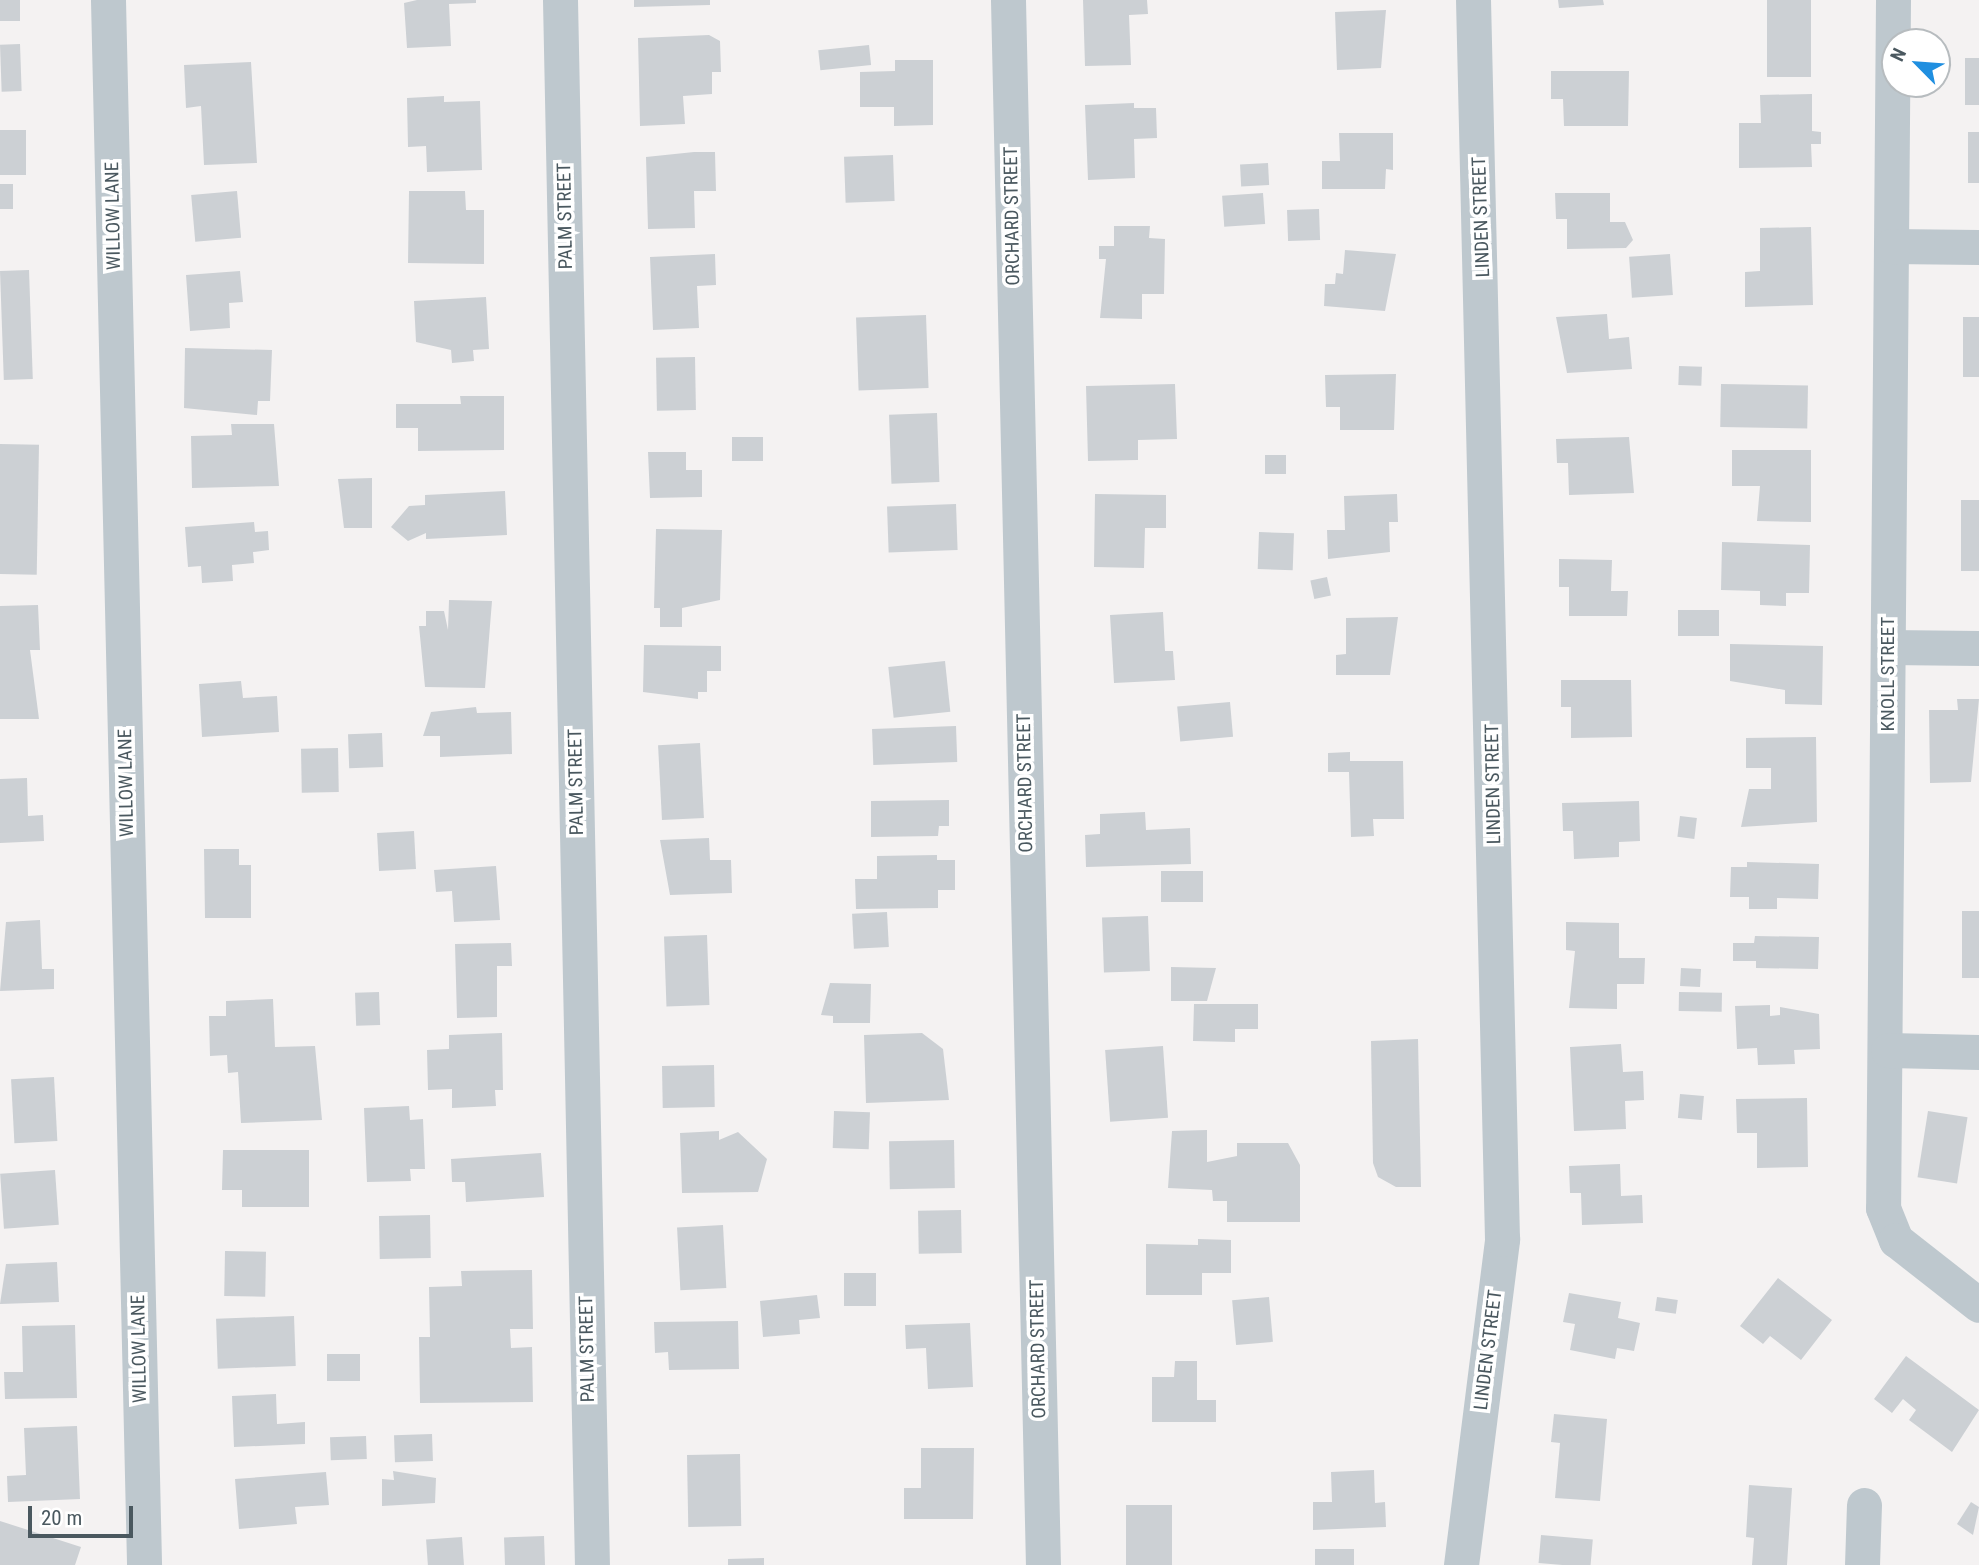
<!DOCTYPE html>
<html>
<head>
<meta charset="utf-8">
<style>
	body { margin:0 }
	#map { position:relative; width:1979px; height:1565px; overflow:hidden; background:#f4f2f2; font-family:"Roboto Condensed",sans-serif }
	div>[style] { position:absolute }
	.building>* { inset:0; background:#ccd0d4; transform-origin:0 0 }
	.minor>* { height:35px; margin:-17.5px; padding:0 17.5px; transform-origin:17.5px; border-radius:17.5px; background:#bec8ce }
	span { translate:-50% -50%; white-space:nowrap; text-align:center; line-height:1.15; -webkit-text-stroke:7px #fff; paint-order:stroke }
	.street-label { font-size:19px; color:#4a585f }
	.north { position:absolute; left:1881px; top:28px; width:70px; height:70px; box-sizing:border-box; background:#fff; border:2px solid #b7bcbf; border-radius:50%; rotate:295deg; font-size:19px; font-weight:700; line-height:28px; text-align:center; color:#4a585f }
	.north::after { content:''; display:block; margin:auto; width:24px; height:32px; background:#208fe0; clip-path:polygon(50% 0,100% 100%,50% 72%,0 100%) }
	.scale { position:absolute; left:28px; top:1506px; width:105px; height:32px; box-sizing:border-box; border:4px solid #4a585f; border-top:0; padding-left:9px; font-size:21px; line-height:24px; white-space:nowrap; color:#4a585f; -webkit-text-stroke:5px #fff; paint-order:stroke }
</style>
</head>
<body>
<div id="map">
	<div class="building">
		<i style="left:0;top:0;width:20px;height:21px"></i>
		<i style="clip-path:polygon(417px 0,476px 0,476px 3px,449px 4px,451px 46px,407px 48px,404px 3px)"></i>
		<i style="clip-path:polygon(634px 0,710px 0,710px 5px,634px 7px)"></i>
		<i style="clip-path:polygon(1083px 0,1147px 0,1148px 14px,1129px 15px,1131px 65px,1085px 66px)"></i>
		<i style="clip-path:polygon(1558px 0,1603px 0,1604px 5px,1559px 8px)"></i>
		<i style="left:1767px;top:0;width:44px;height:77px"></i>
		<i style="clip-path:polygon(1386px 10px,1381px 68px,1337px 70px,1335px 12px)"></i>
		<i style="clip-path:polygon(709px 35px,720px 41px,721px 72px,712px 72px,712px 94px,683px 96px,685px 124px,640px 126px,638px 38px)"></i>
		<i style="left:20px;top:44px;width:47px;height:20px;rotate:88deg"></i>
		<i style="left:869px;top:45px;width:20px;height:51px;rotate:84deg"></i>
		<i style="left:1965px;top:58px;width:14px;height:47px"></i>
		<i style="clip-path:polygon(895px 60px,933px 60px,933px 125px,894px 126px,894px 107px,860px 107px,860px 72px,895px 71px)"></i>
		<i style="clip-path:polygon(251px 62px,257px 163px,204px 165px,201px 106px,186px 108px,184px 65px)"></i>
		<i style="clip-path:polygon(1551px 71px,1629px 71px,1628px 126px,1564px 126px,1563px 99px,1551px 99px)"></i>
		<i style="clip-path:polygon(1812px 94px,1812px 131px,1821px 132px,1821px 144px,1811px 144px,1812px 167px,1739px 168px,1739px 123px,1761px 123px,1760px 95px)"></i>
		<i style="clip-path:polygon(444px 96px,444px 102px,480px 101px,482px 170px,427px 172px,426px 146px,408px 147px,407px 98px)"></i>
		<i style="clip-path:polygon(1134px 103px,1134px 108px,1156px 108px,1157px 138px,1134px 139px,1135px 178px,1088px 180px,1085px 105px)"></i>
		<i style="left:0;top:130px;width:26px;height:45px"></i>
		<i style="left:1968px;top:132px;width:11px;height:51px"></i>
		<i style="clip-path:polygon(1339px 133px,1393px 133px,1393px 170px,1386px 169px,1385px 189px,1322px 189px,1322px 161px,1340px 161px)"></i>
		<i style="clip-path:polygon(694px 152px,715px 152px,716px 191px,694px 191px,695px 228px,648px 229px,646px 157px)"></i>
		<i style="left:893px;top:155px;width:46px;height:49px;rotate:88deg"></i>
		<i style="left:1268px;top:163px;width:22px;height:28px;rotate:87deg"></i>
		<i style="left:0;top:184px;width:13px;height:25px"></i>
		<i style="left:237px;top:191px;width:47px;height:46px;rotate:85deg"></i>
		<i style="clip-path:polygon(409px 191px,465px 191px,466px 210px,484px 210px,484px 264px,408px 263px)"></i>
		<i style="left:1263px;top:193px;width:31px;height:41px;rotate:86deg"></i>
		<i style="clip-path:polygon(1555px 193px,1610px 193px,1610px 222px,1625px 222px,1633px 240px,1626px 248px,1567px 249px,1567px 219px,1556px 219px)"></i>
		<i style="left:1319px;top:209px;width:31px;height:32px;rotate:88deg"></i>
		<i style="clip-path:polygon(1114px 226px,1150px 226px,1149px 238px,1165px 239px,1164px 294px,1142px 294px,1142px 319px,1100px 318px,1106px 259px,1099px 259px,1099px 246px,1114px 246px)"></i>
		<i style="clip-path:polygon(1811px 227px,1813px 305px,1745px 307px,1745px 272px,1760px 271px,1760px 228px)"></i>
		<i style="clip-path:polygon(1345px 250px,1396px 254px,1385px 311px,1324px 306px,1325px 284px,1335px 284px,1336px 273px,1343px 274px)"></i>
		<i style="clip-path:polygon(715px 254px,716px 285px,697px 286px,699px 328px,653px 330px,650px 257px)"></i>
		<i style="left:1670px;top:254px;width:41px;height:41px;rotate:86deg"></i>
		<i style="left:29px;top:270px;width:109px;height:29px;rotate:88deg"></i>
		<i style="clip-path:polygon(240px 271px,243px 302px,229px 303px,230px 328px,190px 331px,186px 275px)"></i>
		<i style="clip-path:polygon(486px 297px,489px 349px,473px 350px,474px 361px,452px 363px,451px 350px,416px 342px,414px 301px)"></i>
		<i style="clip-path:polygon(1607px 314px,1609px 339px,1629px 337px,1632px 369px,1567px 373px,1556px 317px)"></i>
		<i style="left:926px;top:315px;width:73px;height:70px;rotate:88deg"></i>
		<i style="left:1963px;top:317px;width:16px;height:60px"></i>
		<i style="clip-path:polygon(185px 348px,272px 350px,270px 401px,258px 401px,257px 415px,184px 408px)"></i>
		<i style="left:695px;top:357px;width:53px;height:39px;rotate:89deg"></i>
		<i style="left:1679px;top:366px;width:23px;height:19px;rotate:2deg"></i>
		<i style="clip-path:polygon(1396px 374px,1394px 430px,1340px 430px,1340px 407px,1326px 407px,1325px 375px)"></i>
		<i style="clip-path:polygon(1175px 384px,1177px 439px,1138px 440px,1138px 460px,1088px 461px,1086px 386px)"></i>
		<i style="left:1721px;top:384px;width:87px;height:43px;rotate:1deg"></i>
		<i style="clip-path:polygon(460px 396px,504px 396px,504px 450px,418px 451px,418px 428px,396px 428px,396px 404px,461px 404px)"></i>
		<i style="left:937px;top:413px;width:69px;height:48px;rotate:88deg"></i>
		<i style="clip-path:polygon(231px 424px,274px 424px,279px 486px,192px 488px,191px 436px,232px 435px)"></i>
		<i style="left:732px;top:437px;width:31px;height:24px"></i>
		<i style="clip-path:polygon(1629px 437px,1634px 493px,1569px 495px,1568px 463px,1557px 463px,1556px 439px)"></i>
		<i style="left:0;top:444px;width:39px;height:130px;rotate:1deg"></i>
		<i style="clip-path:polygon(1732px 450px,1811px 450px,1811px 522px,1757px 521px,1760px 486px,1732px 486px)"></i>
		<i style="clip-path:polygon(648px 452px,686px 452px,686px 470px,702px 470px,702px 497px,650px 498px)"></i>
		<i style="left:1265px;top:455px;width:21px;height:19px"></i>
		<i style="clip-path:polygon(372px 478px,372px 528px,344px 528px,338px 479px)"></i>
		<i style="clip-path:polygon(505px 491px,507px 535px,426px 539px,426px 533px,408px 541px,391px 527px,409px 506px,425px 505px,425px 495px)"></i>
		<i style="clip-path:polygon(1095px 494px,1166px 495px,1166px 528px,1145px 528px,1144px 568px,1094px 567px)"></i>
		<i style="clip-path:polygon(1397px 494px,1398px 522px,1389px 522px,1390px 552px,1328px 559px,1327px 530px,1345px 530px,1344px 496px)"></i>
		<i style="left:1979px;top:500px;width:71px;height:18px;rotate:90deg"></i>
		<i style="left:956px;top:504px;width:46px;height:69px;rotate:88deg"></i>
		<i style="clip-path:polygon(254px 522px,255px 532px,268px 531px,269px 550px,253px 552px,254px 563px,232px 565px,233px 581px,202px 583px,201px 566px,188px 567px,185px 527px)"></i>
		<i style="clip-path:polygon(656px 529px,722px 530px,720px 600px,682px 608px,682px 627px,660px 627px,660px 608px,654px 608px)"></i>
		<i style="left:1259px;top:532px;width:35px;height:37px;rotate:2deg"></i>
		<i style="clip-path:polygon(1722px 542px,1810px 545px,1809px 593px,1786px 593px,1786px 606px,1760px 605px,1760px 591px,1721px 590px)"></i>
		<i style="clip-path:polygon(1559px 559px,1612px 560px,1611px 591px,1628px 591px,1627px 616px,1569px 616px,1569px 587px,1559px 587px)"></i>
		<i style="left:1327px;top:577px;width:19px;height:17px;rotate:78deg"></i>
		<i style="clip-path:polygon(449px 600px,492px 601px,485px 688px,425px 687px,419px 626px,426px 626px,426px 611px,444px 611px,448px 630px)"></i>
		<i style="clip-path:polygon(38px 605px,40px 650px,30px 650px,39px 719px,0 719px,0 606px)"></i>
		<i style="left:1678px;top:610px;width:41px;height:26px"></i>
		<i style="clip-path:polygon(1163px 612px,1165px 651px,1173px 651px,1175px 680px,1114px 683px,1110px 615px)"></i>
		<i style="clip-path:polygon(1398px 617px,1390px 675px,1336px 675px,1336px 655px,1346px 654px,1346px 618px)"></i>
		<i style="clip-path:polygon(1730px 644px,1823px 646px,1822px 705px,1785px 704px,1785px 690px,1730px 681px)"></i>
		<i style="clip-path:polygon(644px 645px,721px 646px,721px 671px,707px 671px,707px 692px,698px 692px,698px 699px,643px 692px)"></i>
		<i style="left:945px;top:661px;width:51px;height:57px;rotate:84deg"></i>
		<i style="clip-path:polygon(1561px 680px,1631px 680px,1632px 737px,1571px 738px,1571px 707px,1561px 707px)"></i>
		<i style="clip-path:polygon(241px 681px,243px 698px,277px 696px,279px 732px,202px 737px,199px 684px)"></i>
		<i style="clip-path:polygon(1957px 699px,1979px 699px,1971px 782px,1930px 783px,1929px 710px,1958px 710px)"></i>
		<i style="left:1230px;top:702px;width:35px;height:53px;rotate:85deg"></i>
		<i style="clip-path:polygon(476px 707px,477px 713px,511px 712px,512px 754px,440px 757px,440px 736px,423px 736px,431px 712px)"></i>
		<i style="left:956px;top:726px;width:36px;height:84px;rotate:88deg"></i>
		<i style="left:382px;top:733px;width:34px;height:34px;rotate:88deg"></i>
		<i style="clip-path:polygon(1816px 737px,1817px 822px,1741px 827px,1749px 789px,1771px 789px,1771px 768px,1746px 768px,1746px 738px)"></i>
		<i style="left:700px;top:743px;width:75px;height:42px;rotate:87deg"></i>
		<i style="left:338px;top:748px;width:44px;height:37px;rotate:89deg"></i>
		<i style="clip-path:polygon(1350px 752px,1350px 761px,1403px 761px,1404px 819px,1373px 819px,1374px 836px,1351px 837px,1349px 772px,1328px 772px,1328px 753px)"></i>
		<i style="clip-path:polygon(27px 778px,28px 816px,43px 815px,44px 841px,0 843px,0 779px)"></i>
		<i style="clip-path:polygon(949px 800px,949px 826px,939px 826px,938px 836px,871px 837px,871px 801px)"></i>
		<i style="clip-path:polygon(1639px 801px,1640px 841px,1619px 842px,1619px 857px,1574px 859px,1573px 831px,1563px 831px,1562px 803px)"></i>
		<i style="clip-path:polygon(1145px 812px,1146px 830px,1190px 828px,1191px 864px,1086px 867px,1085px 835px,1100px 834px,1100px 814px)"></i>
		<i style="left:1680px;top:816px;width:17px;height:21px;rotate:7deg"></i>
		<i style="left:414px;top:831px;width:38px;height:37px;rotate:87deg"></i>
		<i style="clip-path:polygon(709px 838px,710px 860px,731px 860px,732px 893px,670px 895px,660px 840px)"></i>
		<i style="clip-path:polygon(204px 849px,239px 849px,239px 865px,251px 865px,251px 918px,205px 918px)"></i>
		<i style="clip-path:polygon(937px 855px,937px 860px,955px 860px,955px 890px,938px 890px,938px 908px,856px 909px,855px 879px,877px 879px,877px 856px)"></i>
		<i style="clip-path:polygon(1747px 862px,1819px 864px,1818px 899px,1777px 898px,1777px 909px,1749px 909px,1749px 897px,1730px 897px,1731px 867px,1747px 867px)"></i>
		<i style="clip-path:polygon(496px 866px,500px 920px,454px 922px,452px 891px,436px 892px,434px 870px)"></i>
		<i style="left:1161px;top:871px;width:42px;height:31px"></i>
		<i style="left:1962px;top:911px;width:17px;height:67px"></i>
		<i style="left:887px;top:912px;width:35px;height:35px;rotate:87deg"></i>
		<i style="left:1148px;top:916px;width:55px;height:46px;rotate:88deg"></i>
		<i style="clip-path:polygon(40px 920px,42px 969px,54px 969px,54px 989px,0 991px,6px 922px)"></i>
		<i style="clip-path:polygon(1566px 922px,1619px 923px,1619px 958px,1645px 958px,1644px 984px,1617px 984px,1617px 1009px,1569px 1008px,1575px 951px,1566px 950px)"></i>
		<i style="left:707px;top:935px;width:70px;height:43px;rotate:88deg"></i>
		<i style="clip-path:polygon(1755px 936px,1819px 937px,1818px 969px,1756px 968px,1756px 961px,1733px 961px,1733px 943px,1754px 943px)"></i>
		<i style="clip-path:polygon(511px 943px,512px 966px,497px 966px,497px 1017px,457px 1018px,455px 944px)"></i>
		<i style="clip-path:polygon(1171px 967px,1216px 968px,1207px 1001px,1171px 1001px)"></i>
		<i style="left:1681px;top:968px;width:20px;height:18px;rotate:3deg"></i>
		<i style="clip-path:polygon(830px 983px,871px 984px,870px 1023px,833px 1023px,833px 1016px,821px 1015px)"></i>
		<i style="left:379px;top:992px;width:33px;height:24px;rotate:88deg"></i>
		<i style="left:1679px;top:992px;width:43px;height:19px;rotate:1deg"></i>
		<i style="clip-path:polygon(273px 999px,275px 1047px,315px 1046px,322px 1120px,241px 1123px,238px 1072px,228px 1073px,227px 1055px,210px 1056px,209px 1016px,226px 1016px,226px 1001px)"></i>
		<i style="clip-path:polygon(1194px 1004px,1258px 1004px,1258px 1029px,1235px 1029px,1235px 1042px,1193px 1041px)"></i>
		<i style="clip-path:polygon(1770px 1005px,1770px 1016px,1780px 1015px,1780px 1007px,1819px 1014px,1820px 1049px,1794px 1050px,1795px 1064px,1758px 1065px,1757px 1048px,1737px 1049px,1735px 1006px)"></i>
		<i style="clip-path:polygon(502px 1033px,503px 1090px,495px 1090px,496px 1106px,452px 1108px,452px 1089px,428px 1090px,427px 1050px,449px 1049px,449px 1035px)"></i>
		<i style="clip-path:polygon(922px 1033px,943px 1049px,949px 1100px,866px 1103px,864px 1035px)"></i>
		<i style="clip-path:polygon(1418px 1039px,1421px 1187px,1396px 1187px,1378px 1177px,1373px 1163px,1371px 1041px)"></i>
		<i style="clip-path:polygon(1621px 1044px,1623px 1072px,1643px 1071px,1644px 1100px,1625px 1101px,1626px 1129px,1574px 1131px,1570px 1047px)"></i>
		<i style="left:1163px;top:1046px;width:72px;height:58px;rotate:86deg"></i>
		<i style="left:714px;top:1065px;width:42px;height:52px;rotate:89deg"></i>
		<i style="left:54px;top:1077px;width:64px;height:43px;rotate:87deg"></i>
		<i style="left:1680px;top:1094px;width:24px;height:24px;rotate:5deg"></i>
		<i style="clip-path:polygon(1807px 1098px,1808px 1167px,1757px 1168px,1757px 1133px,1737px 1133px,1736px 1099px)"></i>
		<i style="clip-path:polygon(409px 1106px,410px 1120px,423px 1119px,425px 1169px,410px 1169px,411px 1181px,367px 1182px,364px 1108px)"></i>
		<i style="left:834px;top:1111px;width:36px;height:37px;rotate:2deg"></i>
		<i style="left:1928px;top:1111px;width:40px;height:67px;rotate:9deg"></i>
		<i style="clip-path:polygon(1207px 1130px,1207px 1162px,1237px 1156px,1237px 1143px,1288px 1143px,1300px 1165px,1300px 1222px,1227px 1222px,1227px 1201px,1213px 1201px,1212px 1190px,1168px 1188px,1172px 1131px)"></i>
		<i style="clip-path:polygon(719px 1131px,719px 1140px,738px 1132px,767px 1159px,758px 1192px,682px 1193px,680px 1133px)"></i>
		<i style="left:954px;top:1140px;width:48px;height:65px;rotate:89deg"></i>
		<i style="clip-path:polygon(223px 1150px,309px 1150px,309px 1207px,242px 1207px,242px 1190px,222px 1190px)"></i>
		<i style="clip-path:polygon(541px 1153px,544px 1197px,466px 1202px,465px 1182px,452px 1182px,451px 1159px)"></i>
		<i style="clip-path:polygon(1620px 1164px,1621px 1196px,1642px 1195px,1643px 1223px,1582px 1225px,1581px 1193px,1570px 1193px,1569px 1166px)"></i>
		<i style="left:55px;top:1170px;width:55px;height:55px;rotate:86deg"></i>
		<i style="left:961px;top:1210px;width:43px;height:43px;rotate:89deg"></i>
		<i style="left:430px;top:1215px;width:43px;height:51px;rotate:89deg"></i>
		<i style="left:723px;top:1225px;width:63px;height:46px;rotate:87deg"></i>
		<i style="clip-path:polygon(1198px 1239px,1231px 1240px,1231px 1273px,1202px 1273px,1202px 1295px,1146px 1295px,1146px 1244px,1198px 1245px)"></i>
		<i style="left:225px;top:1251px;width:41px;height:45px;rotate:1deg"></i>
		<i style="clip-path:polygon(57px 1262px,59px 1302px,0 1304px,6px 1264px)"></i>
		<i style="clip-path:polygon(532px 1270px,533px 1329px,510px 1329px,511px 1348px,532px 1347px,533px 1402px,420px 1403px,419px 1337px,430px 1337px,429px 1287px,462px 1286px,461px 1271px)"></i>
		<i style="left:876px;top:1273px;width:33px;height:32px;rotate:90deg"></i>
		<i style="clip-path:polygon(1778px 1278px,1832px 1320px,1801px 1360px,1770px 1336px,1763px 1344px,1740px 1326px)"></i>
		<i style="clip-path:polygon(1569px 1293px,1621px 1302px,1618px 1318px,1640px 1323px,1634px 1351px,1617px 1348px,1615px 1359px,1570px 1350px,1575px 1324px,1563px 1322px)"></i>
		<i style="clip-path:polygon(817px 1295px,820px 1318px,799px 1320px,800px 1334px,763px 1337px,760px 1301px)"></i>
		<i style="left:1269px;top:1297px;width:45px;height:37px;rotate:85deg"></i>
		<i style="left:1657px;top:1297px;width:21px;height:14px;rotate:8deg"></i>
		<i style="left:294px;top:1316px;width:50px;height:78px;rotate:88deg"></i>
		<i style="clip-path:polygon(738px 1321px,739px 1369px,669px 1370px,668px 1352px,655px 1353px,654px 1322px)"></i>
		<i style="clip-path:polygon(970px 1323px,973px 1387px,928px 1389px,926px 1348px,906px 1349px,905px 1325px)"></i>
		<i style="clip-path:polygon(75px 1325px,77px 1398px,5px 1399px,4px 1372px,23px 1372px,22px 1326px)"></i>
		<i style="left:327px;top:1354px;width:33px;height:27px"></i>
		<i style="clip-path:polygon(1906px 1356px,1979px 1410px,1952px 1452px,1909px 1420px,1916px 1410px,1903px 1399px,1892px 1413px,1874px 1399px)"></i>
		<i style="clip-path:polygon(1175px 1361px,1197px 1361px,1197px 1400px,1216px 1400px,1216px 1422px,1152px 1422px,1152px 1377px,1174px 1377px)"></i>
		<i style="clip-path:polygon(276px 1394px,277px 1424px,305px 1422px,305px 1444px,234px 1447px,232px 1396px)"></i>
		<i style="clip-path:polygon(1554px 1414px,1607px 1419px,1600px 1501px,1555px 1498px,1560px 1443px,1551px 1442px)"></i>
		<i style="clip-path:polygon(77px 1426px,80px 1499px,8px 1502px,7px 1476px,26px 1475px,24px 1428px)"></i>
		<i style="left:432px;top:1434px;width:27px;height:38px;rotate:88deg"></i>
		<i style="left:366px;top:1436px;width:23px;height:36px;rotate:88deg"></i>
		<i style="clip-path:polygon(921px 1448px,974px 1448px,973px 1519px,904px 1519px,904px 1488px,921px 1488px)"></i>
		<i style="left:740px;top:1454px;width:72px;height:53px;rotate:89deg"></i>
		<i style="clip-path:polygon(1374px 1470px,1375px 1503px,1385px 1502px,1386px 1527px,1313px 1530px,1313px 1502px,1332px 1502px,1331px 1472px)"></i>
		<i style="clip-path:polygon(393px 1471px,436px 1478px,435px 1503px,382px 1506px,382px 1479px,394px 1480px)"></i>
		<i style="clip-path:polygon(326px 1472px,329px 1505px,295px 1507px,297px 1524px,239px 1529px,235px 1479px)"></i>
		<i style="clip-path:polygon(1749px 1485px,1792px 1488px,1787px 1565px,1752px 1565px,1754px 1538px,1746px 1537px)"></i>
		<i style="clip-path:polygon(1971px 1502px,1979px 1507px,1973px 1535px,1957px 1524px)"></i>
		<i style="left:1126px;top:1505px;width:46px;height:60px"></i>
		<i style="clip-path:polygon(0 1521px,81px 1547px,75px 1565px,0 1565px)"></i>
		<i style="left:1541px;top:1535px;width:52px;height:28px;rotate:5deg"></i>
		<i style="left:544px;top:1536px;width:29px;height:40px;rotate:88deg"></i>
		<i style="left:462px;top:1537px;width:28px;height:36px;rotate:86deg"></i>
		<i style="left:1315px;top:1549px;width:39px;height:16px"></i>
		<i style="clip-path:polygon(764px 1558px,764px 1565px,728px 1565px,728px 1559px)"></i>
	</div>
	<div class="minor">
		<i style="left:108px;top:0;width:1565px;rotate:88.68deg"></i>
		<i style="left:560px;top:0;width:1565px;rotate:88.83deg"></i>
		<i style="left:1008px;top:0;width:1565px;rotate:88.72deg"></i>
		<i style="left:1893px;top:0;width:1208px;rotate:90.47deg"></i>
		<i style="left:1883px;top:1208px;width:35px;rotate:68deg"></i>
		<i style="left:1896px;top:1240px;width:105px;rotate:38.1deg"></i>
		<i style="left:1891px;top:246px;width:88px;rotate:0.7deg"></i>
		<i style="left:1888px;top:647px;width:91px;rotate:0.6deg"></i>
		<i style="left:1888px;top:1050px;width:91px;rotate:1.3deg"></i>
		<i style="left:1461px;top:1565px;width:329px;rotate:-82.8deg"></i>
		<i style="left:1502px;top:1239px;width:1239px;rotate:-91.34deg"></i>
		<i style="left:1862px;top:1565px;width:60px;rotate:-88.1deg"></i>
	</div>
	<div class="street-label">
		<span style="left:113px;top:216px;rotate:-91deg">WILLOW LANE</span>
		<span style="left:565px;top:216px;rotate:-91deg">PALM STREET</span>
		<span style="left:1012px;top:216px;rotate:-91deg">ORCHARD STREET</span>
		<span style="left:1481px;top:217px;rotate:-92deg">LINDEN STREET</span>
		<span style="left:1888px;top:674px;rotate:-90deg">KNOLL STREET</span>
		<span style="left:576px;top:782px;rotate:-91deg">PALM STREET</span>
		<span style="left:126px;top:783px;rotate:-91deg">WILLOW LANE</span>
		<span style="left:1025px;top:783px;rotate:-91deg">ORCHARD STREET</span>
		<span style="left:1493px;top:784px;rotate:-91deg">LINDEN STREET</span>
		<span style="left:139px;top:1349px;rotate:-91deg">WILLOW LANE</span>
		<span style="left:587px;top:1349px;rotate:-91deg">PALM STREET</span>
		<span style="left:1038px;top:1349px;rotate:-91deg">ORCHARD STREET</span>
		<span style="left:1488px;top:1350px;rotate:-83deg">LINDEN STREET</span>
	</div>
	<div class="north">N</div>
	<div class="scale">20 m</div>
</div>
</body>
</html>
